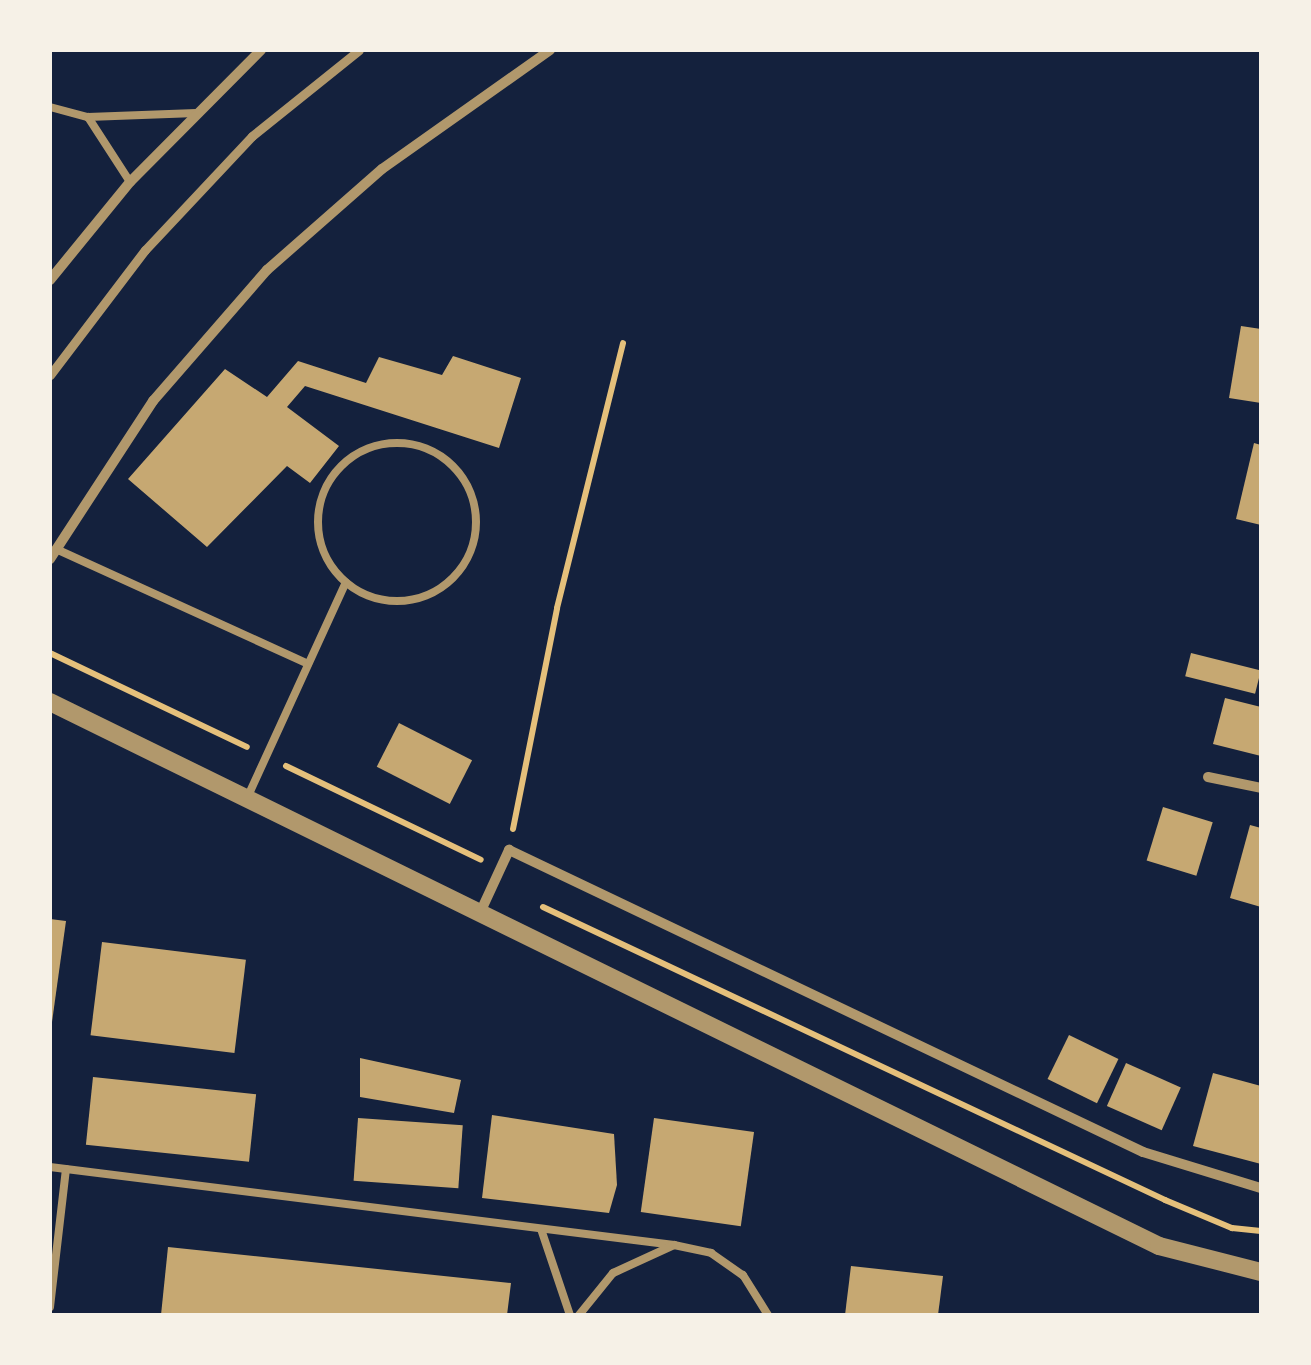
<!DOCTYPE html>
<html>
<head>
<meta charset="utf-8">
<style>
	body { margin:0 }
	#map { position:relative; width:1311px; height:1365px; overflow:hidden; background:#14213d; font-family:Spectral,serif }
	div>[style] { position:absolute }
	.building>* { inset:0; background:#c6a872; transform-origin:0 0 }
	.path>* { height:6px; margin:-3px; padding:0 3px; transform-origin:3px; border-radius:3px; background:#e5c07b }
	.service>* { height:8px; margin:-4px; padding:0 4px; transform-origin:4px; border-radius:4px; background:#b1986c }
	.service>.ring { margin:-4px; padding:0; box-sizing:content-box; background:none; border:8px solid #b1986c; border-radius:50% }
	.pedestrian>* { height:9px; margin:-4.5px; padding:0 4.5px; transform-origin:4.5px; border-radius:4.5px; background:#b1986c }
	.minor>* { height:10px; margin:-5px; padding:0 5px; transform-origin:5px; border-radius:5px; background:#b1986c }
	.tertiary>* { height:18px; margin:-9px; padding:0 9px; transform-origin:9px; border-radius:9px; background:#b1986c }
	span { translate:-50% -50%; white-space:nowrap; text-align:center; line-height:1.15; -webkit-text-stroke:9px #f6f1e7; paint-order:stroke }
	.frame { position:absolute; inset:0; border:52px solid #f6f1e7; pointer-events:none }
</style>
</head>
<body>
<div id="map">
	<div class="building">
		<i style="clip-path:polygon(1241px 326px,1261px 329px,1261px 403px,1229px 398px)"></i>
		<i style="clip-path:polygon(453px 356px,521px 378px,499px 448px,305px 386px,287px 407px,339px 446px,310px 483px,287px 466px,207px 547px,128px 479px,225px 369px,267px 397px,298px 361px,366px 383px,379px 357px,442px 375px)"></i>
		<i style="clip-path:polygon(1254px 443px,1261px 445px,1261px 525px,1236px 519px)"></i>
		<i style="left:1191px;top:653px;width:72px;height:24px;rotate:14deg"></i>
		<i style="clip-path:polygon(1225px 698px,1261px 707px,1261px 756px,1213px 744px)"></i>
		<i style="left:399px;top:723px;width:82px;height:49px;rotate:27deg"></i>
		<i style="left:1163px;top:807px;width:52px;height:56px;rotate:17deg"></i>
		<i style="clip-path:polygon(1250px 825px,1261px 828px,1261px 907px,1230px 898px)"></i>
		<i style="clip-path:polygon(50px 919px,66px 921px,52px 1022px,50px 1022px)"></i>
		<i style="left:102px;top:942px;width:145px;height:94px;rotate:7deg"></i>
		<i style="left:1069px;top:1035px;width:55px;height:49px;rotate:26deg"></i>
		<i style="clip-path:polygon(360px 1058px,461px 1080px,454px 1113px,360px 1097px)"></i>
		<i style="left:1126px;top:1063px;width:60px;height:47px;rotate:24deg"></i>
		<i style="clip-path:polygon(1213px 1073px,1261px 1086px,1261px 1164px,1193px 1146px)"></i>
		<i style="left:93px;top:1077px;width:164px;height:68px;rotate:6deg"></i>
		<i style="clip-path:polygon(492px 1115px,614px 1134px,617px 1185px,609px 1213px,482px 1198px)"></i>
		<i style="left:358px;top:1118px;width:105px;height:63px;rotate:4deg"></i>
		<i style="left:654px;top:1118px;width:101px;height:95px;rotate:8deg"></i>
		<i style="clip-path:polygon(168px 1247px,511px 1283px,507px 1315px,161px 1315px)"></i>
		<i style="clip-path:polygon(851px 1266px,943px 1276px,938px 1315px,845px 1315px)"></i>
	</div>
	<div class="path">
		<i style="left:50px;top:653px;width:218px;rotate:25.5deg"></i>
		<i style="left:286px;top:766px;width:216px;rotate:25.7deg"></i>
		<i style="left:513px;top:829px;width:225px;rotate:-78.7deg"></i>
		<i style="left:557px;top:608px;width:273px;rotate:-76deg"></i>
		<i style="left:543px;top:907px;width:688px;rotate:25.22deg"></i>
		<i style="left:1165px;top:1200px;width:73px;rotate:22.7deg"></i>
		<i style="left:1232px;top:1228px;width:29px;rotate:6deg"></i>
	</div>
	<div class="service">
		<i style="left:50px;top:107px;width:39px;rotate:15deg"></i>
		<i style="left:88px;top:117px;width:108px;rotate:-2.1deg"></i>
		<i style="left:88px;top:117px;width:77px;rotate:57.1deg"></i>
		<i class="ring" style="left:318px;top:443px;width:150px;height:150px"></i>
		<i style="left:56px;top:549px;width:277px;rotate:24.5deg"></i>
		<i style="left:248px;top:796px;width:235px;rotate:-65.4deg"></i>
		<i style="left:50px;top:1167px;width:629px;rotate:7.13deg"></i>
		<i style="left:674px;top:1245px;width:67px;rotate:155.3deg"></i>
		<i style="left:613px;top:1273px;width:54px;rotate:129deg"></i>
		<i style="left:541px;top:1229px;width:91px;rotate:71.4deg"></i>
		<i style="left:674px;top:1245px;width:38px;rotate:12deg"></i>
		<i style="left:711px;top:1253px;width:39px;rotate:35deg"></i>
		<i style="left:743px;top:1275px;width:47px;rotate:58deg"></i>
		<i style="left:50px;top:1307px;width:139px;rotate:-83.4deg"></i>
	</div>
	<div class="pedestrian">
		<i style="left:50px;top:375px;width:157px;rotate:-52.8deg"></i>
		<i style="left:145px;top:250px;width:156px;rotate:-46.8deg"></i>
		<i style="left:252px;top:136px;width:137px;rotate:-38.8deg"></i>
	</div>
	<div class="minor">
		<i style="left:50px;top:280px;width:127px;rotate:-50.8deg"></i>
		<i style="left:130px;top:182px;width:186px;rotate:-45.2deg"></i>
		<i style="left:50px;top:559px;width:189px;rotate:-56.9deg"></i>
		<i style="left:153px;top:401px;width:174px;rotate:-49deg"></i>
		<i style="left:267px;top:270px;width:153px;rotate:-41.3deg"></i>
		<i style="left:382px;top:169px;width:206px;rotate:-35.3deg"></i>
		<i style="left:1208px;top:777px;width:54px;rotate:11.7deg"></i>
		<i style="left:479px;top:915px;width:72px;rotate:-65.2deg"></i>
		<i style="left:509px;top:850px;width:702px;rotate:25.47deg"></i>
		<i style="left:1143px;top:1152px;width:123px;rotate:17deg"></i>
	</div>
	<div class="tertiary">
		<i style="left:50px;top:702px;width:1235px;rotate:26.13deg"></i>
		<i style="left:1159px;top:1246px;width:105px;rotate:14.3deg"></i>
	</div>
	<div class="frame"></div>
</div>
</body>
</html>
